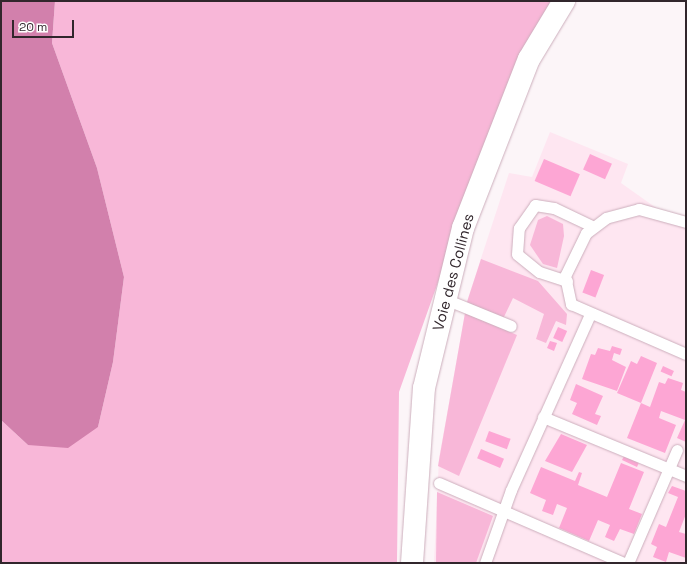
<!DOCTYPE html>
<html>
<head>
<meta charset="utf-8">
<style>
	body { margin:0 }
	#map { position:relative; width:687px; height:564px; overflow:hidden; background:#fcf5f8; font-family:"Space Grotesk",sans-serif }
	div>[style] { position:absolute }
	.built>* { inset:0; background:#fee6f1 }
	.green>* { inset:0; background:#f8b7d8 }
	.water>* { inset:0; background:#d280ac }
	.building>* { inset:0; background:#fda6d4; transform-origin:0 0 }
	.roads { filter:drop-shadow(0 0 1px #ccaebc) drop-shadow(0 0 1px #ccaebc) }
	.lane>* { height:11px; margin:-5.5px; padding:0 5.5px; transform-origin:5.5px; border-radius:5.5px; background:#fff }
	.street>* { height:22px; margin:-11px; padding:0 11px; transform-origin:11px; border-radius:11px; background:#fff }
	span { translate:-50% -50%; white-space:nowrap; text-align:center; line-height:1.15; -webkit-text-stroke:3px #fff; paint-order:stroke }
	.street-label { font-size:15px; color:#31262c }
	.frame { position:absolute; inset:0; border:2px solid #31262c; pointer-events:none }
	.scale { position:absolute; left:12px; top:20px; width:62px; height:18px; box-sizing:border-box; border:2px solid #31262c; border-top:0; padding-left:5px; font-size:12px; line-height:14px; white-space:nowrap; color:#31262c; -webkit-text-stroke:3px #fff; paint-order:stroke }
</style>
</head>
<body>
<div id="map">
	<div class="built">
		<i style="clip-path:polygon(550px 132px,628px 164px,621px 183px,686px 229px,686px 563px,434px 563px,439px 458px,468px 298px,509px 173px,532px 177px)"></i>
	</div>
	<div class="green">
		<i style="clip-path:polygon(55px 1px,558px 1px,490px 136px,399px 392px,397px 563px,1px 563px,1px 420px,28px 445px,98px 427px,113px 362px,124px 277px,97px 168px,52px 43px)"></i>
		<i style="clip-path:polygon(547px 216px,563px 224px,564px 236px,557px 268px,543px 264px,530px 245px,538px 220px)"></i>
		<i style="clip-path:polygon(481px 259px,538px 281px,567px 314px,566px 325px,556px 321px,546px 343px,536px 339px,544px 314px,513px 298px,503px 319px,467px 302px)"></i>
		<i style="clip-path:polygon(465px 313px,517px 335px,459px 476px,438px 466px)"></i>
		<i style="clip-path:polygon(437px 492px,493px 516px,476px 563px,436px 563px)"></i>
	</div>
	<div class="water">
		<i style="clip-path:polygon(1px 1px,55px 1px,52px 43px,97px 168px,124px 277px,113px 362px,98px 427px,68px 448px,28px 445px,1px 420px)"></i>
	</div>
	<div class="building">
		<i style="left:590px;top:154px;width:24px;height:17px;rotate:24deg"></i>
		<i style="left:544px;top:159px;width:39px;height:24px;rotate:23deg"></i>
		<i style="left:591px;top:270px;width:14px;height:24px;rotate:21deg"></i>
		<i style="left:558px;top:327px;width:10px;height:12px;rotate:24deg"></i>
		<i style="clip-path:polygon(550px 341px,557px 343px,554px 351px,547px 348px)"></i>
		<i style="clip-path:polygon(612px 346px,622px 349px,620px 355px,614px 353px,612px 360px,626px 367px,617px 391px,582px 379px,591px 354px,595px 355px,598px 348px,610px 351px)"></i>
		<i style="clip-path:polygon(641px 356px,657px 363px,641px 403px,650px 407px,659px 382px,665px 384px,668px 378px,683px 383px,681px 390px,686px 392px,686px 442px,677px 438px,685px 420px,661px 411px,659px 418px,676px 425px,665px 453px,627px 438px,641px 403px,617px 393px,631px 361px,637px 364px)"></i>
		<i style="left:663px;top:366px;width:12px;height:6px;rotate:24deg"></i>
		<i style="clip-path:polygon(576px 384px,603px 396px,595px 414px,601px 416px,597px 425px,572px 414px,577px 403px,570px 400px)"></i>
		<i style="left:489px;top:431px;width:23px;height:11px;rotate:20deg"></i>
		<i style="clip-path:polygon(561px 434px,587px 445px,572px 472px,545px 461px)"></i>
		<i style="left:481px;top:449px;width:25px;height:10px;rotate:23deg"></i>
		<i style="clip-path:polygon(625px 454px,640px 460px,637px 467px,622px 460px)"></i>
		<i style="clip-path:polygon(621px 463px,644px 472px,629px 509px,642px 514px,634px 534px,620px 529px,614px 541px,605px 537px,610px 525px,598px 520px,589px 541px,559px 528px,567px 508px,557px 504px,553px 515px,542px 511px,546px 500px,530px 493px,541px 467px,575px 481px,579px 472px,582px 473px,578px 485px,607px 497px)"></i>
		<i style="clip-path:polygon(672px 486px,686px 491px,686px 514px,679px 532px,686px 534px,686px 558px,669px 552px,666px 562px,653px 557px,657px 547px,651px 544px,659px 524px,666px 527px,678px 497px,668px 493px)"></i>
	</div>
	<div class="roads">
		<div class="lane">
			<i style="left:686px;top:222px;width:49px;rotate:-164.5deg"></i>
			<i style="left:639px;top:209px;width:34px;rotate:165deg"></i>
			<i style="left:606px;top:218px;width:25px;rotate:143deg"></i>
			<i style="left:586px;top:233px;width:48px;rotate:116deg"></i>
			<i style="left:565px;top:276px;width:29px;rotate:78deg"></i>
			<i style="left:571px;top:304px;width:125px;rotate:23.5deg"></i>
			<i style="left:567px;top:281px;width:29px;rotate:-162deg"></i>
			<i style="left:539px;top:272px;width:28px;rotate:-141deg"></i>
			<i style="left:517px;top:254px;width:26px;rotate:-86deg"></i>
			<i style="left:519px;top:228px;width:28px;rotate:-55deg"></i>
			<i style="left:535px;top:205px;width:19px;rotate:9deg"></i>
			<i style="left:554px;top:208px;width:44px;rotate:25.4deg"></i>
			<i style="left:445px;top:299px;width:71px;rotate:22.2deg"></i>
			<i style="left:543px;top:417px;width:155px;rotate:22.4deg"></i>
			<i style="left:439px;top:483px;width:202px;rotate:23.4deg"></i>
			<i style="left:485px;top:563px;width:77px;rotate:-70.4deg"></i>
			<i style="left:511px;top:490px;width:193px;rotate:-65.8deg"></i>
			<i style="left:628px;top:563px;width:123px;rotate:-66.6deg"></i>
		</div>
		<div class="street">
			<i style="left:412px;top:563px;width:175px;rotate:-86.1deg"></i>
			<i style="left:424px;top:388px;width:165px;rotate:-76.3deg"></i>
			<i style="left:463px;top:228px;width:181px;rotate:-68.7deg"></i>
			<i style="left:529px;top:59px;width:68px;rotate:-58.9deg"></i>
		</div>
	</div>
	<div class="street-label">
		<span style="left:453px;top:272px;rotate:-75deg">Voie des Collines</span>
	</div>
	<div class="frame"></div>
	<div class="scale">20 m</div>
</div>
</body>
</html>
